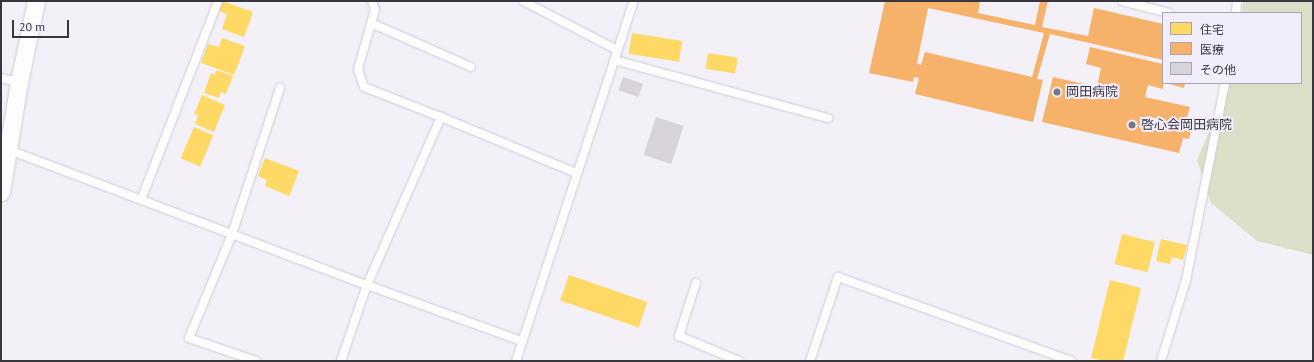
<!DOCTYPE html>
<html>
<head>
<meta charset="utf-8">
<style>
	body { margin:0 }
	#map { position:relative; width:1314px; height:362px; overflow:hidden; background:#f3f0f8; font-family:"PT Sans","Noto Sans JP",sans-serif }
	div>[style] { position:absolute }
	.green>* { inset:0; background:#dedfc8 }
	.homes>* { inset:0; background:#ffd966; transform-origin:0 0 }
	.health>* { inset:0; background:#f6b26b }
	.building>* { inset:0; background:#d8d3d9; transform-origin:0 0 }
	.roads { filter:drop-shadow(0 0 1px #cfccd5) drop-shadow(0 0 1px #cfccd5) }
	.service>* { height:8px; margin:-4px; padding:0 4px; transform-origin:4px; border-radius:4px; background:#fdfdfe }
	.minor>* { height:17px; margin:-8.5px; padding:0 8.5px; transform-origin:8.5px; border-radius:8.5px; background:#fdfdfe }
	.dots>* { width:11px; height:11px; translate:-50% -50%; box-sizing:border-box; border:2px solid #f2edfb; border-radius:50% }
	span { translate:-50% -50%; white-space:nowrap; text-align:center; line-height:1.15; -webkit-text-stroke:4px #f2edfb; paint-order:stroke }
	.poi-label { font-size:13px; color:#39363f }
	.left { translate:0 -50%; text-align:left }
	.frame { position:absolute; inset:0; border:2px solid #39363f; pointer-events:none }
	.legend { position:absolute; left:1162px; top:12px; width:140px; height:72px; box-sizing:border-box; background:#f2edfb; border:1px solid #a8a4b0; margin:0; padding:5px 7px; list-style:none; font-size:12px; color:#39363f }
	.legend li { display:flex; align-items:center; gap:8px; height:20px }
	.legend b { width:20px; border:1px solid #a8a4b0 }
	.scale { position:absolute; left:12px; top:20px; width:57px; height:18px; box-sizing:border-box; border:2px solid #39363f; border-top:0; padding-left:5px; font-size:12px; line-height:14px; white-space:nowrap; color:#39363f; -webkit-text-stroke:3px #f2edfb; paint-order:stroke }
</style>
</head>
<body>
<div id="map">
	<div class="green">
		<i style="clip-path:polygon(1243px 1px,1313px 1px,1313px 255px,1257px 241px,1211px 203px,1197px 160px,1230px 83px,1301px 83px,1301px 13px,1242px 13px)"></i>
	</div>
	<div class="homes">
		<i style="clip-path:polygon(222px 1px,253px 12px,244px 37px,222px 29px,227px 14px,218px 11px)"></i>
		<i style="left:632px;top:33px;width:51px;height:21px;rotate:9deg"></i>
		<i style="clip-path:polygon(222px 38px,245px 46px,234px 75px,201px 63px,208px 44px,219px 47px)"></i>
		<i style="left:708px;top:53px;width:30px;height:16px;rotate:9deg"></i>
		<i style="clip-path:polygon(216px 70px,233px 76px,226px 94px,221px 92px,219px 98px,204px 93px,211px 73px,215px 75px)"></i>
		<i style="clip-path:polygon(202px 95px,225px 105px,214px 132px,195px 124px,198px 115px,194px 114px)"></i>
		<i style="left:194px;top:127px;width:21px;height:34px;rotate:23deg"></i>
		<i style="clip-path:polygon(265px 158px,299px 171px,289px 196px,265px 186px,267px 180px,258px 176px)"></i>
		<i style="left:1122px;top:234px;width:34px;height:31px;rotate:14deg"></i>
		<i style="clip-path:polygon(1161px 239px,1187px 245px,1183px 260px,1172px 257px,1170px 264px,1156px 261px)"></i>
		<i style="left:569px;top:275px;width:83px;height:27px;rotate:19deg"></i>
		<i style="clip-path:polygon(1110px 280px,1141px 288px,1123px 361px,1103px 361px,1091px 358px)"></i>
	</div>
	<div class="health">
		<i style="clip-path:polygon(evenodd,885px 1px,980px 1px,978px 13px,1035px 25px,1040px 1px,1048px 1px,1042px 27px,1088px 36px,1094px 8px,1163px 24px,1163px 60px,1050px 34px,1037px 79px,1043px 80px,1033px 122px,915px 94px,919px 78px,914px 77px,913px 82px,869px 73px,885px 1px,928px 8px,1044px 33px,1032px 77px,925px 52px,921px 65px,917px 63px,928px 8px)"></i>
		<i style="clip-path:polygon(1090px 47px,1163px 64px,1163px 89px,1148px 85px,1145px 97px,1190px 107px,1186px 122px,1193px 123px,1189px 139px,1183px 138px,1179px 153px,1042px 122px,1053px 77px,1097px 87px,1101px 68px,1086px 64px)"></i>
		<i style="clip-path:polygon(1166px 83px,1185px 83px,1184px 88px)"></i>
	</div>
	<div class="building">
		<i style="left:623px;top:77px;width:21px;height:14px;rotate:19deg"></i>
		<i style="left:656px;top:117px;width:29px;height:40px;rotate:18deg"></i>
	</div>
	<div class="roads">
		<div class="service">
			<i style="left:372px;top:1px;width:9px;rotate:72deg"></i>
			<i style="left:375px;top:10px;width:61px;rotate:106.1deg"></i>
			<i style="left:358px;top:69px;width:19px;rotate:72deg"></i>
			<i style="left:364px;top:87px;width:83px;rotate:21.3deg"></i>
			<i style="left:523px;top:1px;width:106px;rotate:27.5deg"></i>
			<i style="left:1122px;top:1px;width:49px;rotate:14.3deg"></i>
			<i style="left:1236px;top:13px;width:12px;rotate:-85deg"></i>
			<i style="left:371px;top:23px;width:109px;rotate:23.7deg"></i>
			<i style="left:614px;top:60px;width:222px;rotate:15.2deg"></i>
			<i style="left:1px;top:78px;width:18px;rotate:13deg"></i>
			<i style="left:9px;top:150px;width:383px;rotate:20.7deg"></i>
			<i style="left:367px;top:285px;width:165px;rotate:19.9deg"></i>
			<i style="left:141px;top:200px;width:213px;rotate:-68.8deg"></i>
			<i style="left:696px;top:283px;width:56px;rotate:107.8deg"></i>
			<i style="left:679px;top:336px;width:65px;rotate:22.6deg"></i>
			<i style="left:256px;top:361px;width:71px;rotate:-161.1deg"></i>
			<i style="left:189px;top:338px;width:113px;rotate:-67.5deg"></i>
			<i style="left:232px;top:234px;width:154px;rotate:-71.8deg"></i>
			<i style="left:341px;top:361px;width:80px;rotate:-71.1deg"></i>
			<i style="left:367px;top:285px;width:184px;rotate:-66.2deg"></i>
			<i style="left:441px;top:117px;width:146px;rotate:22.5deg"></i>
			<i style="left:516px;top:361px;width:379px;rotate:-71.9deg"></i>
			<i style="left:810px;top:361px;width:89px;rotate:-71.6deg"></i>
			<i style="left:838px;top:277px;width:248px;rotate:19.8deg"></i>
			<i style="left:1161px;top:361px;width:85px;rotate:-72.8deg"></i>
			<i style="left:1186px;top:280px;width:201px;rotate:-78.8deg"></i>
		</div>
		<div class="minor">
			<i style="left:1px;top:192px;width:111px;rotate:-80.7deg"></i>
			<i style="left:19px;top:82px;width:83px;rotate:-78.1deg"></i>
		</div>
	</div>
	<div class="dots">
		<i style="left:1057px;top:92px;background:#7a7780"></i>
		<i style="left:1132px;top:125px;background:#7a7780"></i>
	</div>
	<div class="poi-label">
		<span class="left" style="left:1066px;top:92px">岡田病院</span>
		<span class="left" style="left:1141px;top:125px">啓心会岡田病院</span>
	</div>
	<div class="frame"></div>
	<ul class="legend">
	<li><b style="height:11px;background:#ffd966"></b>住宅</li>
	<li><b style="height:11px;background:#f6b26b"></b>医療</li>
	<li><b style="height:11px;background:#d8d3d9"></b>その他</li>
	</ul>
	<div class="scale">20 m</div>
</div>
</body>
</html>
